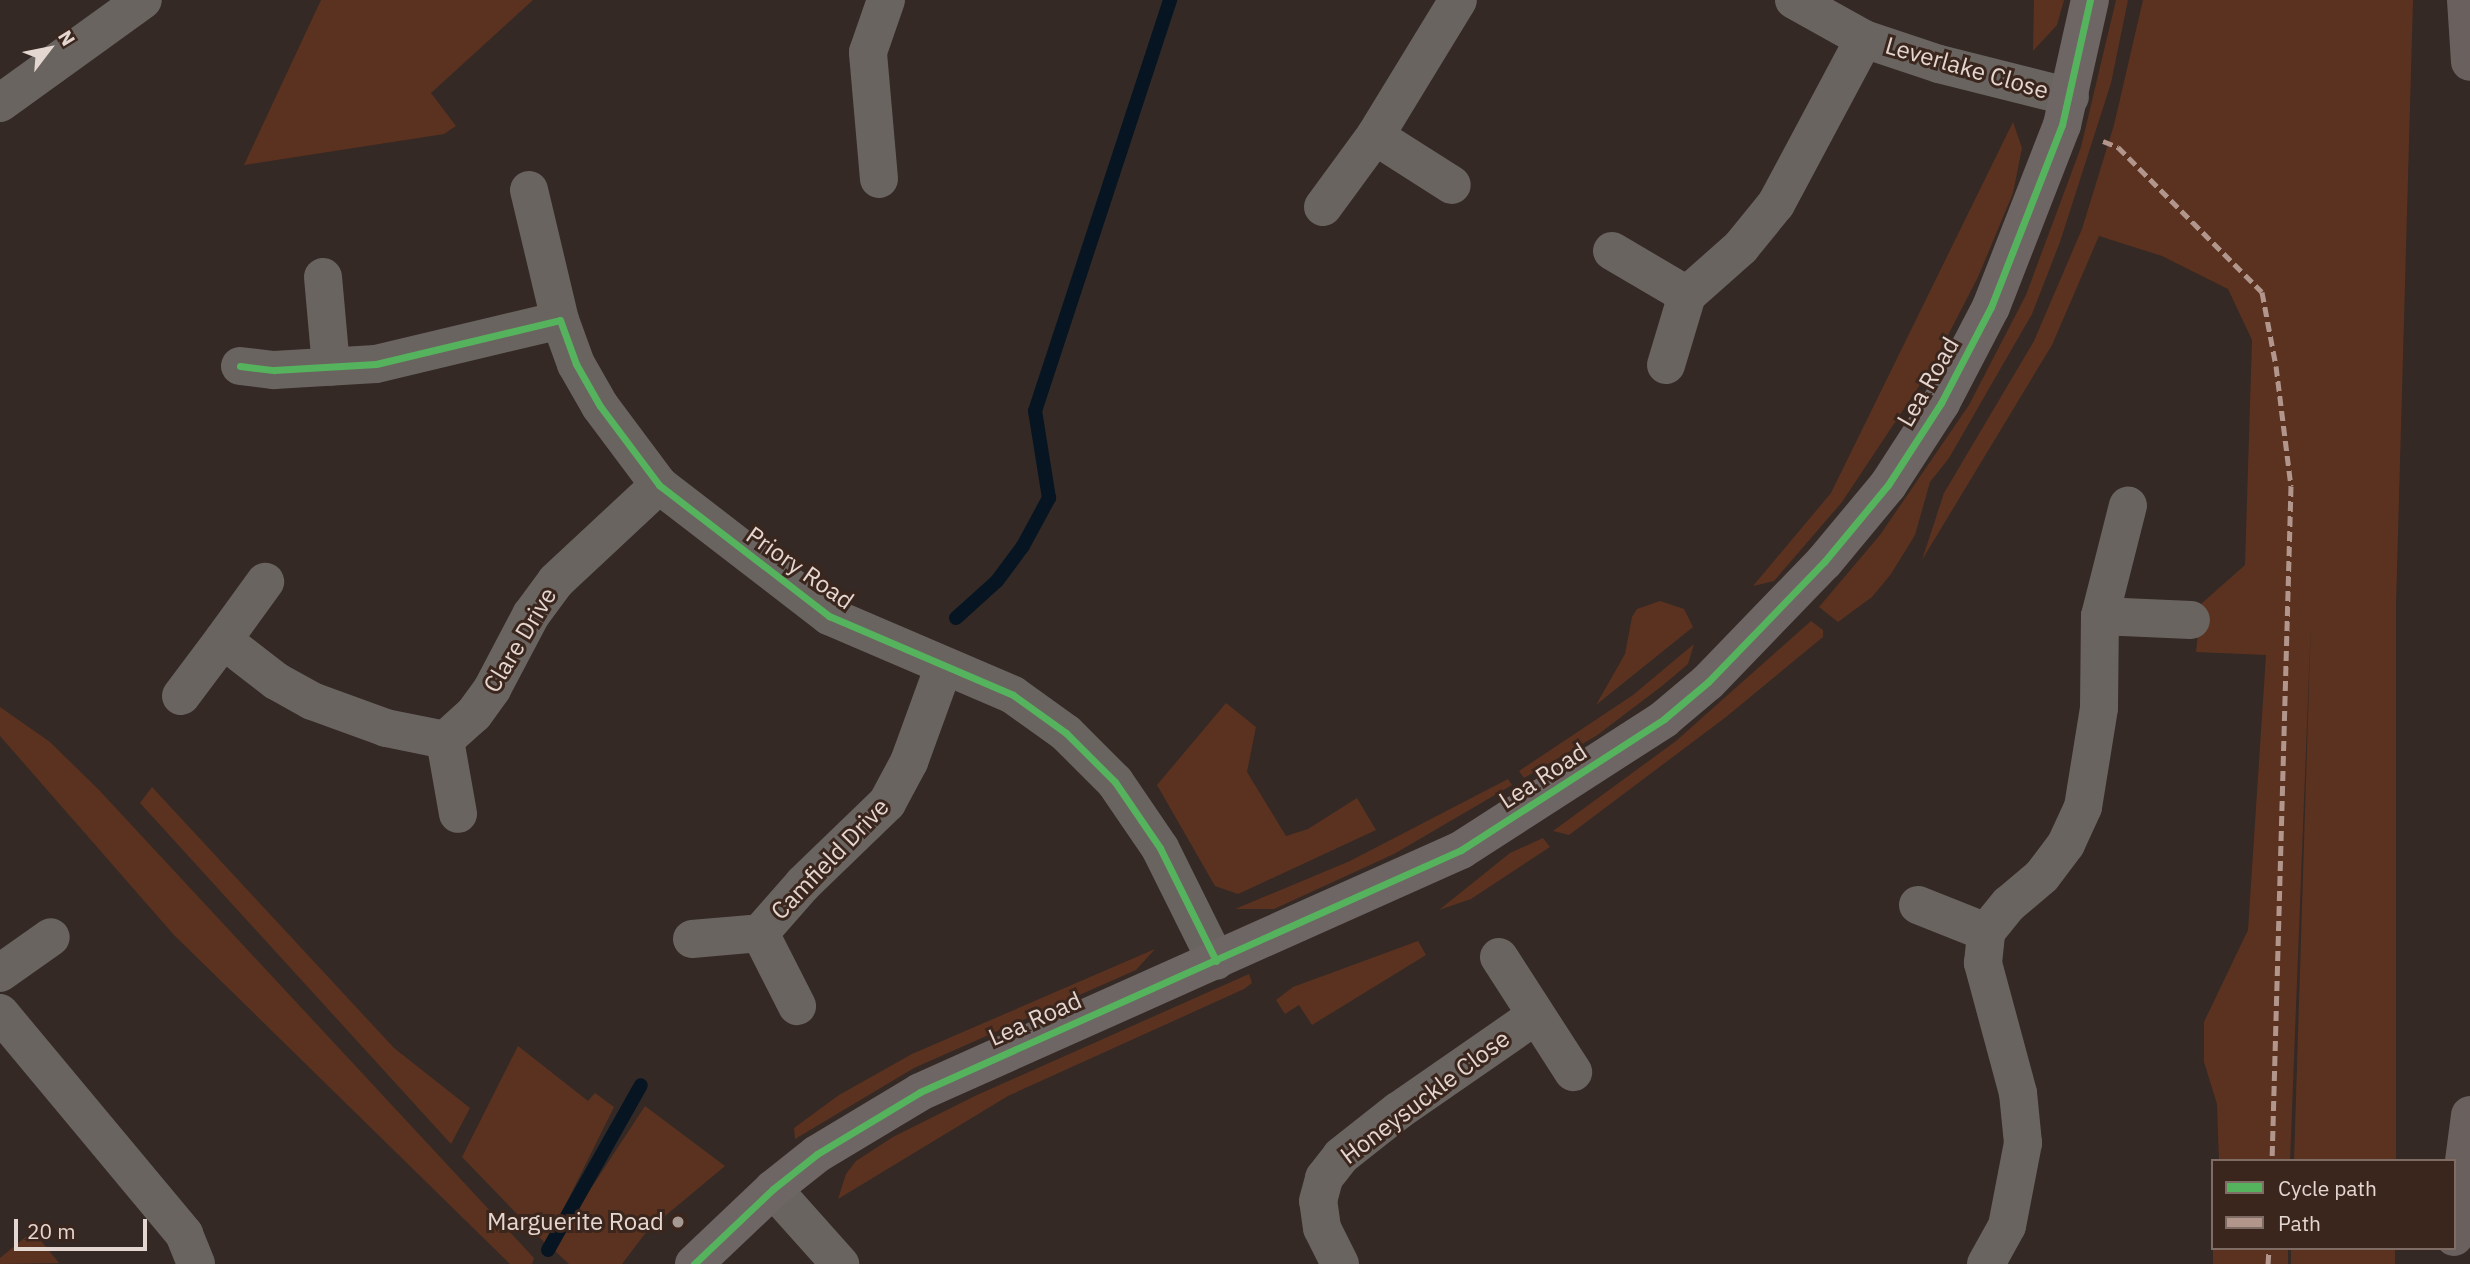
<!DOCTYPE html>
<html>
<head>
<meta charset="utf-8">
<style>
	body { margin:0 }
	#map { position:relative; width:2470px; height:1264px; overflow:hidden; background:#342924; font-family:"IBM Plex Sans",sans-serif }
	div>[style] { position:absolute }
	.green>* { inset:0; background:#5b3220; transform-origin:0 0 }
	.stream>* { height:14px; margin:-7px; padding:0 7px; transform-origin:7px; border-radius:7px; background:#061521 }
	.street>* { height:38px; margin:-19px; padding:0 19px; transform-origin:19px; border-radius:19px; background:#6a6461 }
	.secondary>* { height:38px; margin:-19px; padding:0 19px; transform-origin:19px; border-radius:19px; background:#6e6664 }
	.highway>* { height:38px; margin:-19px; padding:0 19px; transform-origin:19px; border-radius:19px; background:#6a615e }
	.quiet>* { height:5px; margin-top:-2.5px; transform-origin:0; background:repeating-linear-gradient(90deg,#b2968c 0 10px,transparent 0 15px) }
	.cycleway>* { height:7px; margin:-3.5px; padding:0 3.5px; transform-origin:3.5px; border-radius:3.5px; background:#56b35d }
	.dots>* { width:19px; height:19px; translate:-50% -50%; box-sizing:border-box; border:4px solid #3b261d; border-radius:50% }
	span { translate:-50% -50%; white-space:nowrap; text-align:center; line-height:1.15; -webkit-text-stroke:6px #3b261d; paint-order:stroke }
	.street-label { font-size:24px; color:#e4d6d0 }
	.poi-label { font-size:24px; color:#e4d6d0 }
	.right { translate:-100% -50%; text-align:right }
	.legend { position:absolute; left:2211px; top:1159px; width:245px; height:91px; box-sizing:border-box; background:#3b261d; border:2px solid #7f6c65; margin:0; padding:9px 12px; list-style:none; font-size:21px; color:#e4d6d0 }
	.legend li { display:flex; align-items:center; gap:14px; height:35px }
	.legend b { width:35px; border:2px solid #7f6c65 }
	.north { position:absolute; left:14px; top:14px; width:70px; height:70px; -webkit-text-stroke:5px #3b261d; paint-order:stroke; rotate:58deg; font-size:19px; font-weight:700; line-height:28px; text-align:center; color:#e4d6d0 }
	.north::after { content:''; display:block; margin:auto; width:24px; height:32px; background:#e4d6d0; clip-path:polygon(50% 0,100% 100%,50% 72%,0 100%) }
	.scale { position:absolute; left:14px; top:1219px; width:133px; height:32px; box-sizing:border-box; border:4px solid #e4d6d0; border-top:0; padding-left:9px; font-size:21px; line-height:24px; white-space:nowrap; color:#e4d6d0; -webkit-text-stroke:5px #3b261d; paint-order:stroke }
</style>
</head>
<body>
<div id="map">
	<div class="green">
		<i style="clip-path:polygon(321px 0,533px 0,431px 93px,456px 126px,444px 134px,244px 165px)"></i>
		<i style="clip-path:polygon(2034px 0,2064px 0,2057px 25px,2033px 51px)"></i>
		<i style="clip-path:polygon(2116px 0,2128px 0,2111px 83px,2060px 242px,2032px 314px,1949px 458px,1930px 482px,1915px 535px,1891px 574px,1872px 597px,1838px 622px,1819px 607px,1880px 535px,1969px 405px,2026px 295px,2081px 147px)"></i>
		<i style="clip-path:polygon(2143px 0,2413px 0,2396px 604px,2396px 1161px,2294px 1161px,2311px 621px,2290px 1161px,2219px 1161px,2217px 1104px,2204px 1062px,2204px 1022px,2248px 930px,2266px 655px,2196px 652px,2201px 604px,2245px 565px,2252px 340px,2228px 289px,2162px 256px,2099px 236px,2052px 345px,1922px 560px,1944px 493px,2034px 341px,2082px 229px,2114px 125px)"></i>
		<i style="clip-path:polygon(2013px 122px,2022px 148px,2013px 193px,1978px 277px,1931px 368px,1842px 502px,1774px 581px,1753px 586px,1831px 493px)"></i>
		<i style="clip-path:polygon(1660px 601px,1684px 609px,1693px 627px,1596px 705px,1625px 654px,1632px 617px,1637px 609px)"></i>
		<i style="clip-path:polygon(1811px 621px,1823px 630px,1823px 637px,1726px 717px,1569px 835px,1553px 831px,1676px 741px)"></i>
		<i style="clip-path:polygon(1694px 644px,1688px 664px,1662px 686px,1596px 736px,1524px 778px,1519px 771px,1633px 695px)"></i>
		<i style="clip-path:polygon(1226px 703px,1256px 727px,1247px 772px,1286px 836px,1308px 829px,1357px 798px,1376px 830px,1238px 894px,1215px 886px,1157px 785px)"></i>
		<i style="clip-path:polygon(0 707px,50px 742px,99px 790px,534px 1258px,532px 1264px,510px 1264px,174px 935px,0 736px)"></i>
		<i style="clip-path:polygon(1508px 779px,1512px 785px,1394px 854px,1274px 909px,1235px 909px,1350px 861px)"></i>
		<i style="clip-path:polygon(152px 787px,394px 1048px,470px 1108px,451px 1144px,140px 803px)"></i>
		<i style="clip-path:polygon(1543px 838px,1550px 847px,1471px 899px,1439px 910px,1510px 853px)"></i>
		<i style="clip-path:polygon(1418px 941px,1426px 955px,1312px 1025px,1299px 1005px,1285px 1014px,1276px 1000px,1293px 987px)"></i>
		<i style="clip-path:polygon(1155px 949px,1136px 970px,914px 1068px,795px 1139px,794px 1128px,839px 1095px,912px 1054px)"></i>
		<i style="clip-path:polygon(1249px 974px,1252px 983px,1244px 989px,1008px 1096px,838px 1199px,846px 1174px,856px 1161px,893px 1137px,977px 1095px)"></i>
		<i style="clip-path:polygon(518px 1046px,588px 1101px,595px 1093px,614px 1107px,546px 1244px,462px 1157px)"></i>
		<i style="clip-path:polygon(645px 1106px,725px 1166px,647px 1231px,622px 1264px,569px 1264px,555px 1251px,563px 1231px)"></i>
		<i style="clip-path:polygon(33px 1231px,59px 1263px,0 1264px,0 1258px)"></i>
		<i style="left:2213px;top:1248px;width:75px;height:16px"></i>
		<i style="left:2291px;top:1248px;width:104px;height:16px"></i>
	</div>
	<div class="stream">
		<i style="left:956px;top:618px;width:55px;rotate:-42.1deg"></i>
		<i style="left:997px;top:581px;width:44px;rotate:-53.4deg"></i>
		<i style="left:1023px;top:546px;width:55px;rotate:-61.6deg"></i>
		<i style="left:1049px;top:498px;width:88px;rotate:-99.1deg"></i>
		<i style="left:1035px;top:411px;width:433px;rotate:-71.8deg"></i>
		<i style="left:548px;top:1250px;width:189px;rotate:-60.6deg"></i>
	</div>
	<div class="street">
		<i style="left:1794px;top:0;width:80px;rotate:29.1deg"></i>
		<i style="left:1864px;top:39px;width:79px;rotate:18.4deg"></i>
		<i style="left:1939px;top:64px;width:135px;rotate:14.1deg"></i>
		<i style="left:0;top:103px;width:176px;rotate:-35.8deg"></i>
		<i style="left:1375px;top:136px;width:91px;rotate:32.5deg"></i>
		<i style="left:879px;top:179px;width:127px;rotate:-95deg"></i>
		<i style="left:868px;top:52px;width:55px;rotate:-70.9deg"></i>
		<i style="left:529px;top:190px;width:134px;rotate:76.6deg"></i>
		<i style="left:1323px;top:207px;width:88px;rotate:-53.8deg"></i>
		<i style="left:1375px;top:136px;width:159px;rotate:-58.6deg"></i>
		<i style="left:1612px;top:251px;width:87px;rotate:30.4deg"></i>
		<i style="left:323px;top:277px;width:90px;rotate:84.9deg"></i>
		<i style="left:1666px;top:365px;width:73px;rotate:-73.3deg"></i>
		<i style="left:1687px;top:295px;width:72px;rotate:-41.6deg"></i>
		<i style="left:1741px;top:247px;width:55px;rotate:-50.9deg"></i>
		<i style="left:1776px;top:204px;width:187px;rotate:-61.9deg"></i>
		<i style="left:240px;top:366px;width:34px;rotate:7deg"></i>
		<i style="left:274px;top:370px;width:102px;rotate:-3.4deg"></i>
		<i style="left:376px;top:364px;width:189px;rotate:-13.4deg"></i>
		<i style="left:560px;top:320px;width:47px;rotate:70deg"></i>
		<i style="left:576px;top:364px;width:48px;rotate:60.3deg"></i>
		<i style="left:600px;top:406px;width:99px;rotate:53.2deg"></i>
		<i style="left:659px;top:485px;width:215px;rotate:37.6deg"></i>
		<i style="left:829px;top:616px;width:200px;rotate:23.2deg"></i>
		<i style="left:1013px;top:695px;width:65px;rotate:35.6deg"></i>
		<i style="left:1066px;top:733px;width:69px;rotate:45deg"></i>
		<i style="left:1115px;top:782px;width:80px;rotate:55.7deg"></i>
		<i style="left:1160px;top:848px;width:126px;rotate:63.6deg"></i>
		<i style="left:2100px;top:616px;width:91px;rotate:2.5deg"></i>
		<i style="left:223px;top:640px;width:72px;rotate:-54.1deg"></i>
		<i style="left:181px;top:696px;width:70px;rotate:-53.1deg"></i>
		<i style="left:223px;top:640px;width:67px;rotate:37.7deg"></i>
		<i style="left:276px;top:681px;width:41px;rotate:29.1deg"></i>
		<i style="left:312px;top:701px;width:79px;rotate:20deg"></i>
		<i style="left:386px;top:728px;width:60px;rotate:11.5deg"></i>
		<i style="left:445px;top:740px;width:39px;rotate:-42deg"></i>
		<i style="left:474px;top:714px;width:31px;rotate:-54deg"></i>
		<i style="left:492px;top:689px;width:84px;rotate:-62.2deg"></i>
		<i style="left:531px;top:615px;width:42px;rotate:-53.7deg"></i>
		<i style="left:556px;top:581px;width:141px;rotate:-43deg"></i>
		<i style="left:445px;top:740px;width:75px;rotate:80deg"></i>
		<i style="left:1918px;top:905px;width:73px;rotate:21.7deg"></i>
		<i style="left:760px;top:933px;width:82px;rotate:63.1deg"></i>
		<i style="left:692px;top:939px;width:68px;rotate:-5deg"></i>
		<i style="left:760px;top:933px;width:65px;rotate:-48.7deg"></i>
		<i style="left:803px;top:884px;width:117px;rotate:-44deg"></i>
		<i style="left:887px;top:803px;width:47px;rotate:-61.8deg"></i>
		<i style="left:909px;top:762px;width:102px;rotate:-70deg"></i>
		<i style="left:1499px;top:957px;width:137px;rotate:57.2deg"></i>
		<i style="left:0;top:973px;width:62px;rotate:-35.2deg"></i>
		<i style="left:0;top:1013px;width:288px;rotate:50.2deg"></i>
		<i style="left:184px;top:1234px;width:32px;rotate:68deg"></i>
		<i style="left:773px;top:1189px;width:101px;rotate:48.2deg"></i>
		<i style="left:1340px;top:1264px;width:40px;rotate:-116.6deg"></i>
		<i style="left:1322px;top:1228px;width:27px;rotate:-98deg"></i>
		<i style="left:1318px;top:1201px;width:24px;rotate:-75deg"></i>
		<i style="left:1324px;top:1178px;width:28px;rotate:-52deg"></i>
		<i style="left:1341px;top:1156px;width:73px;rotate:-38.3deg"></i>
		<i style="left:1398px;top:1111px;width:167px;rotate:-34.7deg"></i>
		<i style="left:1986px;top:1264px;width:43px;rotate:-61.1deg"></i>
		<i style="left:2007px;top:1226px;width:85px;rotate:-79.1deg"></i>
		<i style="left:2023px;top:1143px;width:50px;rotate:-95.7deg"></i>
		<i style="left:2018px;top:1093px;width:135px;rotate:-105.1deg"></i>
		<i style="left:1983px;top:963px;width:31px;rotate:-84deg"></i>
		<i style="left:1986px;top:932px;width:36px;rotate:-51deg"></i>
		<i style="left:2009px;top:904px;width:43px;rotate:-40.3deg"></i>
		<i style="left:2042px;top:876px;width:40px;rotate:-53deg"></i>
		<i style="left:2066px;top:844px;width:41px;rotate:-65.3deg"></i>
		<i style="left:2083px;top:807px;width:100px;rotate:-80.8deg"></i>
		<i style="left:2099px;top:708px;width:92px;rotate:-89.4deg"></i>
		<i style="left:2100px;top:616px;width:114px;rotate:-75.8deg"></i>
	</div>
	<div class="secondary">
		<i style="left:694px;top:1264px;width:109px;rotate:-43.5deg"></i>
		<i style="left:773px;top:1189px;width:56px;rotate:-38.5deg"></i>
		<i style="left:817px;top:1154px;width:120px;rotate:-31deg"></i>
		<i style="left:920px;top:1092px;width:593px;rotate:-24.1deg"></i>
		<i style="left:1461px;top:850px;width:242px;rotate:-32.8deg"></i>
		<i style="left:1664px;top:719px;width:57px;rotate:-40.1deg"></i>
		<i style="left:1708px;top:682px;width:167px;rotate:-46deg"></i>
		<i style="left:1824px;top:562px;width:100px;rotate:-50.3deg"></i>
		<i style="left:1888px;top:485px;width:98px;rotate:-57.1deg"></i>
		<i style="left:1941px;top:403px;width:108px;rotate:-62.5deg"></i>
		<i style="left:1991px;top:307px;width:195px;rotate:-68.7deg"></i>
		<i style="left:2062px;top:125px;width:128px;rotate:-77.4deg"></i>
	</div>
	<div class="highway">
		<i style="left:2466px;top:0;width:62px;rotate:86.3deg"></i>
		<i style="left:2454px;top:1237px;width:123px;rotate:-82.5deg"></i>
	</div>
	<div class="quiet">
		<i style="left:2103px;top:141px;width:16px;rotate:22deg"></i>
		<i style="left:2118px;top:147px;width:204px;rotate:45.2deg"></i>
		<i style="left:2262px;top:292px;width:75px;rotate:79.3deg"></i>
		<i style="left:2276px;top:366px;width:121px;rotate:82.9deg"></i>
		<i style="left:2291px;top:486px;width:675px;rotate:91.61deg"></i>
		<i style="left:2268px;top:1264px;width:16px;rotate:-86deg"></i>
	</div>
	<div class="cycleway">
		<i style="left:240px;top:366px;width:34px;rotate:7deg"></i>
		<i style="left:274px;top:370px;width:102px;rotate:-3.4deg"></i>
		<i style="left:376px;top:364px;width:189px;rotate:-13.4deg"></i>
		<i style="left:560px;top:320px;width:47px;rotate:70deg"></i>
		<i style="left:576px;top:364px;width:48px;rotate:60.3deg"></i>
		<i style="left:600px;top:406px;width:99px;rotate:53.2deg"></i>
		<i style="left:659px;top:485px;width:215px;rotate:37.6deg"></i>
		<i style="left:829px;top:616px;width:200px;rotate:23.2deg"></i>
		<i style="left:1013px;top:695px;width:65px;rotate:35.6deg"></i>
		<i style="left:1066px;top:733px;width:69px;rotate:45deg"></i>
		<i style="left:1115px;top:782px;width:80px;rotate:55.7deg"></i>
		<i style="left:1160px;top:848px;width:126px;rotate:63.6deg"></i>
		<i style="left:694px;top:1264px;width:109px;rotate:-43.5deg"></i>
		<i style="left:773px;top:1189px;width:56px;rotate:-38.5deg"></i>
		<i style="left:817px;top:1154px;width:120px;rotate:-31deg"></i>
		<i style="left:920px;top:1092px;width:593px;rotate:-24.1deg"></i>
		<i style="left:1461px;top:850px;width:242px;rotate:-32.8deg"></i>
		<i style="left:1664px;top:719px;width:57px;rotate:-40.1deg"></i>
		<i style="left:1708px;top:682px;width:167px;rotate:-46deg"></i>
		<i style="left:1824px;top:562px;width:100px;rotate:-50.3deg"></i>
		<i style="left:1888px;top:485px;width:98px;rotate:-57.1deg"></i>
		<i style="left:1941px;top:403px;width:108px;rotate:-62.5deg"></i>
		<i style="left:1991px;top:307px;width:195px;rotate:-68.7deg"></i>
		<i style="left:2062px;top:125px;width:128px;rotate:-77.4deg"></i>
	</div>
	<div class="dots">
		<i style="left:678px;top:1222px;background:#a69994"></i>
	</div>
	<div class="street-label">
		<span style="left:1967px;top:68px;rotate:16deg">Leverlake Close</span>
		<span style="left:1928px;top:382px;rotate:-60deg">Lea Road</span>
		<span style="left:800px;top:568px;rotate:35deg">Priory Road</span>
		<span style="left:520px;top:640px;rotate:-59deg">Clare Drive</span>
		<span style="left:1543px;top:776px;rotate:-33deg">Lea Road</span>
		<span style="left:830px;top:859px;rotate:-46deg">Camfield Drive</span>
		<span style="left:1035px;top:1019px;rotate:-24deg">Lea Road</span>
		<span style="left:1425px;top:1097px;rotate:-37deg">Honeysuckle Close</span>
	</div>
	<div class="poi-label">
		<span class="right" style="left:664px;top:1222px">Marguerite Road</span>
	</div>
	<ul class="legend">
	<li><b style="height:9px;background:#56b35d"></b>Cycle path</li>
	<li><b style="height:9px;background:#b2968c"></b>Path</li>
	</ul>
	<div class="north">N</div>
	<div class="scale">20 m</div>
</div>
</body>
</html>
